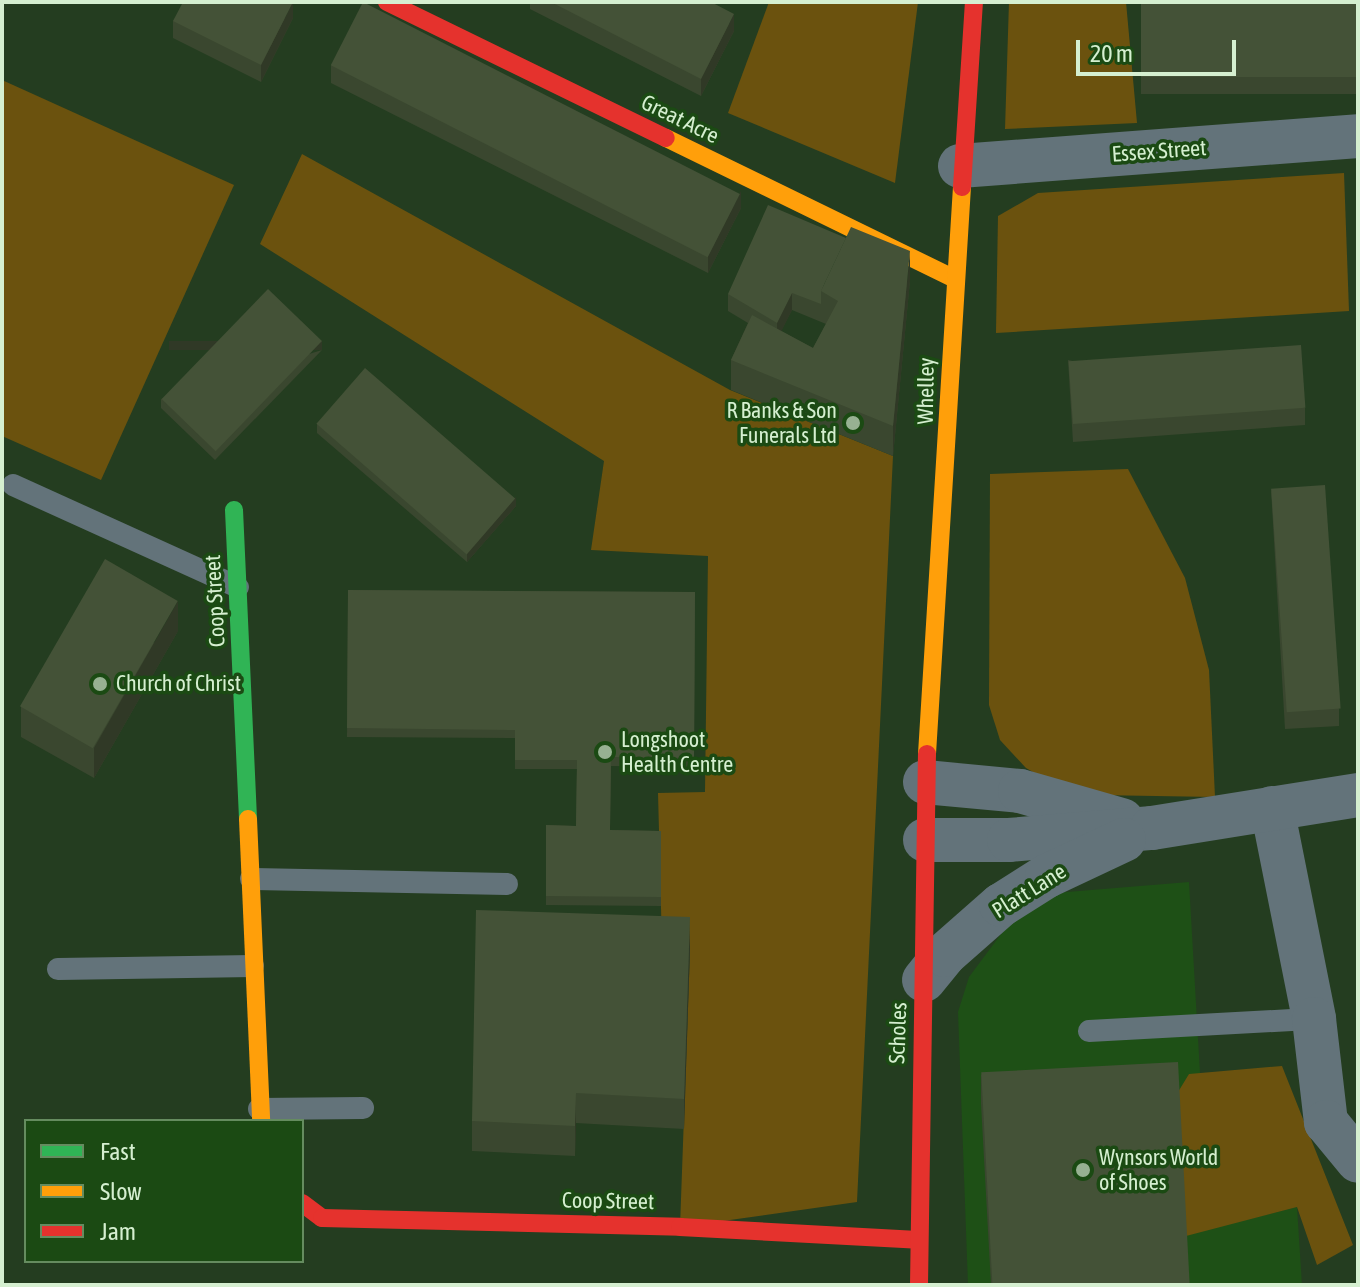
<!DOCTYPE html>
<html>
<head>
<meta charset="utf-8">
<style>
	body { margin:0 }
	#map { position:relative; width:1360px; height:1287px; overflow:hidden; background:#243d20; font-family:"Asap Condensed",sans-serif }
	div>[style] { position:absolute }
	.built>* { inset:0; background:#1e5016 }
	.green>* { inset:0; background:#6b520e }
	.lane>* { height:22px; margin:-11px; padding:0 11px; transform-origin:11px; border-radius:11px; background:#63737a }
	.street>* { height:44px; margin:-22px; padding:0 22px; transform-origin:22px; border-radius:22px; background:#63737a }
	.fast>* { height:18px; margin:-9px; padding:0 9px; transform-origin:9px; border-radius:9px; background:#30b455 }
	.slow>* { height:18px; margin:-9px; padding:0 9px; transform-origin:9px; border-radius:9px; background:#ff9f0a }
	.jam>* { height:18px; margin:-9px; padding:0 9px; transform-origin:9px; border-radius:9px; background:#e5322d }
	.wall>* { inset:0; background:#3a472f; transform-origin:0 0 }
	.shaded-wall>* { inset:0; background:#303926; transform-origin:0 0 }
	.building>* { inset:0; background:#445237; transform-origin:0 0 }
	.dots>* { width:22px; height:22px; translate:-50% -50%; box-sizing:border-box; border:4px solid #1b4a13; border-radius:50% }
	span { translate:-50% -50%; white-space:nowrap; text-align:center; line-height:1.15; -webkit-text-stroke:7px #1b4a13; paint-order:stroke }
	.street-label { font-size:22px; color:#d5efd0 }
	.poi-label { font-size:22px; color:#d5efd0 }
	.right { translate:-100% -50%; text-align:right }
	.left { translate:0 -50%; text-align:left }
	.frame { position:absolute; inset:0; border:4px solid #d5efd0; pointer-events:none }
	.legend { position:absolute; left:24px; top:1119px; width:280px; height:144px; box-sizing:border-box; background:#1b4a13; border:2px solid #658c5f; margin:0; padding:10px 14px; list-style:none; font-size:24px; color:#d5efd0 }
	.legend li { display:flex; align-items:center; gap:16px; height:40px }
	.legend b { width:40px; border:2px solid #658c5f }
	.scale { position:absolute; left:1076px; top:40px; width:160px; height:36px; box-sizing:border-box; border:4px solid #d5efd0; border-top:0; padding-left:10px; font-size:24px; line-height:28px; white-space:nowrap; color:#d5efd0; -webkit-text-stroke:6px #1b4a13; paint-order:stroke }
</style>
</head>
<body>
<div id="map">
	<div class="built">
		<i style="clip-path:polygon(1189px 882px,1209px 1229px,1297px 1207px,1302px 1285px,968px 1285px,958px 1012px,969px 977px,1013px 918px,1055px 893px)"></i>
	</div>
	<div class="green">
		<i style="clip-path:polygon(769px 2px,918px 2px,895px 183px,728px 113px)"></i>
		<i style="clip-path:polygon(1009px 2px,1126px 2px,1137px 123px,1005px 129px)"></i>
		<i style="clip-path:polygon(2px 80px,234px 185px,101px 480px,2px 436px)"></i>
		<i style="clip-path:polygon(302px 154px,730px 390px,893px 456px,857px 1202px,680px 1227px,690px 948px,662px 946px,658px 793px,705px 792px,708px 556px,591px 550px,604px 461px,260px 244px)"></i>
		<i style="clip-path:polygon(1344px 173px,1349px 311px,996px 333px,998px 216px,1038px 193px)"></i>
		<i style="clip-path:polygon(1128px 469px,1185px 578px,1209px 670px,1215px 797px,1095px 795px,1055px 785px,1026px 768px,1000px 740px,989px 705px,990px 474px)"></i>
		<i style="clip-path:polygon(1282px 1066px,1353px 1245px,1317px 1265px,1297px 1207px,1186px 1236px,1178px 1092px,1189px 1074px)"></i>
	</div>
	<div class="lane">
		<i style="left:13px;top:485px;width:247px;rotate:24.4deg"></i>
		<i style="left:251px;top:879px;width:256px;rotate:1.1deg"></i>
		<i style="left:58px;top:969px;width:195px;rotate:-0.9deg"></i>
		<i style="left:1089px;top:1031px;width:225px;rotate:-3.1deg"></i>
		<i style="left:259px;top:1109px;width:104px;rotate:-0.6deg"></i>
	</div>
	<div class="street">
		<i style="left:960px;top:166px;width:399px;rotate:-4.3deg"></i>
		<i style="left:925px;top:782px;width:95px;rotate:5.4deg"></i>
		<i style="left:1020px;top:791px;width:106px;rotate:15.9deg"></i>
		<i style="left:1272px;top:808px;width:215px;rotate:78.7deg"></i>
		<i style="left:1314px;top:1019px;width:104px;rotate:83.4deg"></i>
		<i style="left:1326px;top:1122px;width:50px;rotate:50.6deg"></i>
		<i style="left:925px;top:840px;width:84px"></i>
		<i style="left:1009px;top:840px;width:144px;rotate:-4.8deg"></i>
		<i style="left:1152px;top:828px;width:209px;rotate:-9.1deg"></i>
		<i style="left:924px;top:980px;width:32px;rotate:-51deg"></i>
		<i style="left:944px;top:955px;width:76px;rotate:-41.3deg"></i>
		<i style="left:1001px;top:905px;width:54px;rotate:-32.2deg"></i>
		<i style="left:1047px;top:876px;width:85px;rotate:-25.1deg"></i>
	</div>
	<div class="fast">
		<i style="left:234px;top:510px;width:309px;rotate:87.4deg"></i>
	</div>
	<div class="slow">
		<i style="left:666px;top:138px;width:319px;rotate:26deg"></i>
		<i style="left:927px;top:754px;width:568px;rotate:-86.47deg"></i>
		<i style="left:248px;top:819px;width:302px;rotate:87.5deg"></i>
	</div>
	<div class="jam">
		<i style="left:387px;top:2px;width:310px;rotate:26deg"></i>
		<i style="left:962px;top:187px;width:185px;rotate:-86.3deg"></i>
		<i style="left:302px;top:1203px;width:25px;rotate:37deg"></i>
		<i style="left:322px;top:1218px;width:358px;rotate:1.4deg"></i>
		<i style="left:680px;top:1227px;width:238px;rotate:3.1deg"></i>
		<i style="left:919px;top:1285px;width:531px;rotate:-89.14deg"></i>
	</div>
	<div class="wall">
		<i style="clip-path:polygon(530px 2px,711px 2px,734px 31px,701px 96px,530px 9px)"></i>
		<i style="left:1358px;top:4px;width:90px;height:217px;rotate:90deg"></i>
		<i style="clip-path:polygon(293px 18px,261px 82px,173px 38px,173px 21px)"></i>
		<i style="clip-path:polygon(331px 65px,741px 208px,708px 273px,331px 83px)"></i>
		<i style="clip-path:polygon(evenodd,910px 281px,893px 456px,731px 390px,731px 360px,748px 323px,728px 311px,728px 294px,910px 281px,792px 310px,826px 324px,813px 348px,781px 331px,792px 310px)"></i>
		<i style="clip-path:polygon(322px 350px,215px 460px,161px 408px,161px 399px)"></i>
		<i style="clip-path:polygon(1068px 360px,1305px 408px,1305px 425px,1073px 442px)"></i>
		<i style="clip-path:polygon(317px 424px,516px 506px,467px 562px,317px 433px)"></i>
		<i style="clip-path:polygon(1271px 489px,1339px 709px,1339px 726px,1285px 729px)"></i>
		<i style="clip-path:polygon(348px 590px,695px 592px,694px 767px,611px 766px,610px 830px,661px 831px,661px 906px,546px 905px,546px 825px,576px 826px,577px 769px,515px 769px,515px 738px,347px 737px)"></i>
		<i style="clip-path:polygon(178px 631px,94px 778px,21px 737px,21px 707px)"></i>
		<i style="clip-path:polygon(690px 948px,684px 1129px,576px 1123px,575px 1156px,472px 1151px,472px 1121px)"></i>
		<i style="clip-path:polygon(981px 1074px,1191px 1285px,991px 1285px,981px 1104px)"></i>
	</div>
	<div class="shaded-wall">
		<i style="clip-path:polygon(293px 2px,293px 18px,261px 82px,261px 65px)"></i>
		<i style="clip-path:polygon(734px 14px,734px 31px,701px 96px,701px 79px)"></i>
		<i style="clip-path:polygon(741px 191px,741px 208px,708px 273px,708px 256px)"></i>
		<i style="clip-path:polygon(910px 251px,910px 281px,893px 456px,893px 426px)"></i>
		<i style="clip-path:polygon(792px 293px,792px 310px,777px 340px,777px 323px)"></i>
		<i style="left:322px;top:341px;width:9px;height:153px;rotate:90deg"></i>
		<i style="clip-path:polygon(516px 497px,516px 506px,467px 562px,467px 553px)"></i>
		<i style="clip-path:polygon(178px 601px,178px 631px,94px 778px,94px 748px)"></i>
		<i style="clip-path:polygon(690px 917px,690px 948px,684px 1129px,684px 1099px)"></i>
		<i style="clip-path:polygon(576px 1093px,576px 1123px,575px 1156px,575px 1126px)"></i>
	</div>
	<div class="building">
		<i style="clip-path:polygon(183px 2px,293px 2px,261px 65px,173px 21px)"></i>
		<i style="left:363px;top:2px;width:423px;height:71px;rotate:27deg"></i>
		<i style="clip-path:polygon(551px 2px,711px 2px,734px 14px,701px 79px)"></i>
		<i style="left:1358px;top:4px;width:73px;height:217px;rotate:90deg"></i>
		<i style="clip-path:polygon(768px 205px,846px 238px,821px 291px,821px 304px,792px 293px,777px 323px,728px 294px)"></i>
		<i style="clip-path:polygon(851px 227px,910px 251px,893px 426px,731px 360px,752px 315px,813px 348px,838px 301px,821px 291px)"></i>
		<i style="left:268px;top:289px;width:75px;height:153px;rotate:44deg"></i>
		<i style="left:1301px;top:345px;width:63px;height:233px;rotate:86deg"></i>
		<i style="left:365px;top:368px;width:199px;height:74px;rotate:41deg"></i>
		<i style="left:1325px;top:485px;width:224px;height:54px;rotate:86deg"></i>
		<i style="left:105px;top:559px;width:84px;height:170px;rotate:30deg"></i>
		<i style="clip-path:polygon(348px 590px,695px 592px,694px 758px,611px 757px,610px 830px,661px 831px,661px 897px,546px 896px,546px 825px,576px 826px,577px 760px,515px 760px,515px 730px,347px 728px)"></i>
		<i style="clip-path:polygon(476px 910px,690px 917px,684px 1099px,576px 1093px,575px 1126px,472px 1121px)"></i>
		<i style="left:1178px;top:1062px;width:223px;height:197px;rotate:87deg"></i>
	</div>
	<div class="dots">
		<i style="left:853px;top:423px;background:#97b192"></i>
		<i style="left:100px;top:684px;background:#97b192"></i>
		<i style="left:605px;top:752px;background:#97b192"></i>
		<i style="left:1083px;top:1170px;background:#97b192"></i>
	</div>
	<div class="street-label">
		<span style="left:680px;top:119px;rotate:26deg">Great Acre</span>
		<span style="left:1159px;top:151px;rotate:-4deg">Essex Street</span>
		<span style="left:926px;top:391px;rotate:-89deg">Whelley</span>
		<span style="left:215px;top:601px;rotate:-93deg">Coop Street</span>
		<span style="left:1029px;top:891px;rotate:-32deg">Platt Lane</span>
		<span style="left:898px;top:1033px;rotate:-88deg">Scholes</span>
		<span style="left:608px;top:1201px;rotate:1deg">Coop Street</span>
	</div>
	<div class="poi-label">
		<span class="right" style="left:837px;top:423px">R Banks &amp; Son<br>Funerals Ltd</span>
		<span class="left" style="left:116px;top:684px">Church of Christ</span>
		<span class="left" style="left:621px;top:752px">Longshoot<br>Health Centre</span>
		<span class="left" style="left:1099px;top:1170px">Wynsors World<br>of Shoes</span>
	</div>
	<div class="frame"></div>
	<ul class="legend">
	<li><b style="height:10px;background:#30b455"></b>Fast</li>
	<li><b style="height:10px;background:#ff9f0a"></b>Slow</li>
	<li><b style="height:10px;background:#e5322d"></b>Jam</li>
	</ul>
	<div class="scale">20 m</div>
</div>
</body>
</html>
